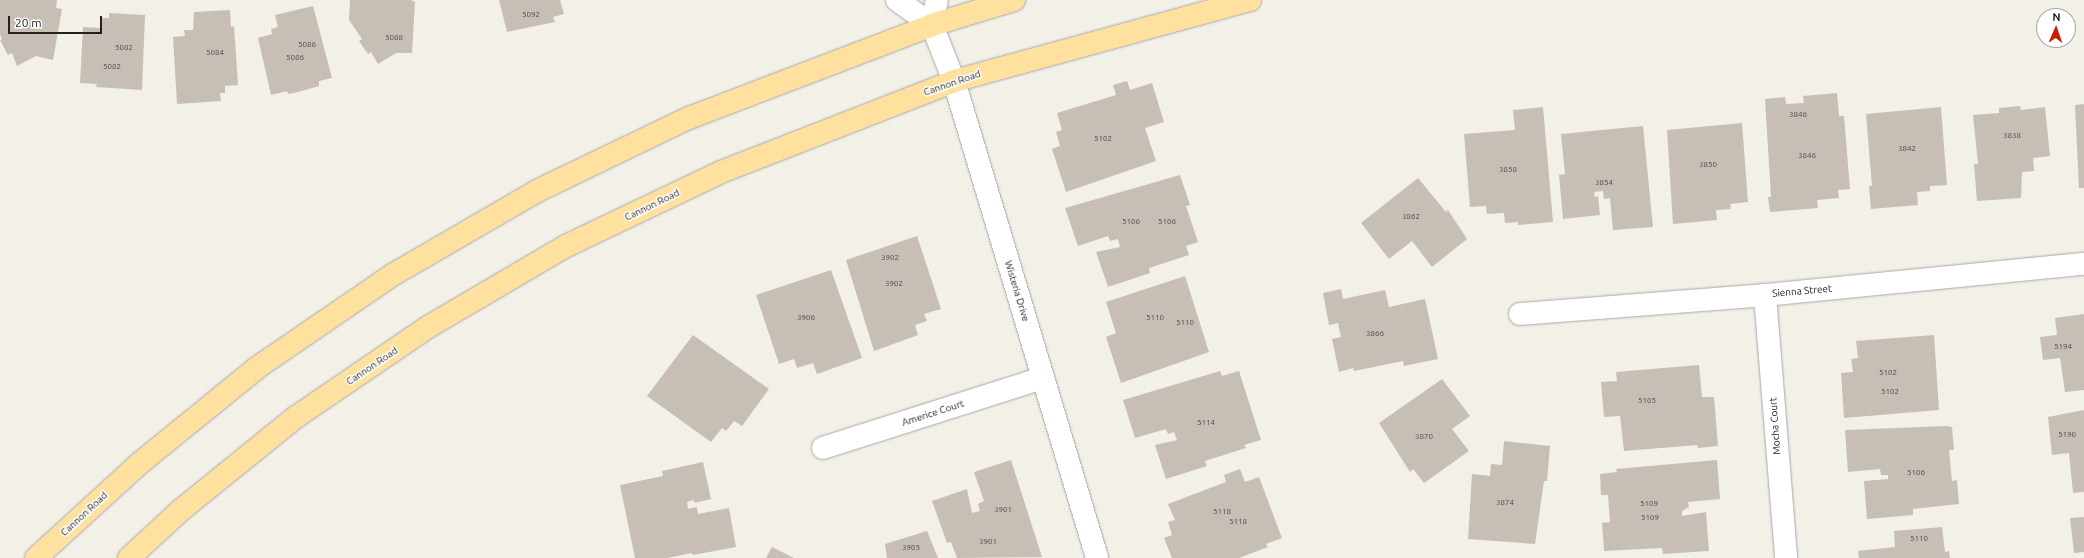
<!DOCTYPE html>
<html>
<head>
<meta charset="utf-8">
<style>
	body { margin:0 }
	#map { position:relative; width:2084px; height:558px; overflow:hidden; background:#f2f0e7; font-family:Ubuntu,sans-serif }
	div>[style] { position:absolute }
	.building>* { inset:0; background:#c7bfb6 }
	.roads { filter:drop-shadow(0 0 1px #a8a8a8) drop-shadow(0 0 1px #a8a8a8) }
	.minor>* { height:22px; margin:-11px; padding:0 11px; transform-origin:11px; border-radius:11px; background:#fff }
	.major>* { height:22px; margin:-11px; padding:0 11px; transform-origin:11px; border-radius:11px; background:#ffe19f }
	span { translate:-50% -50%; white-space:nowrap; text-align:center; line-height:1.15; -webkit-text-stroke:3px #fff; paint-order:stroke }
	.number-label { font-size:8px; color:#4a4846 }
	.number-label span { -webkit-text-stroke-width:0 }
	.street-label { font-size:10px; color:#212121 }
	.north { position:absolute; left:2036px; top:8px; width:40px; height:40px; box-sizing:border-box; background:#fff; border:1px solid #a6a6a6; border-radius:50%; rotate:2deg; font-size:11px; font-weight:700; line-height:16px; text-align:center; color:#212121 }
	.north::after { content:''; display:block; margin:auto; width:14px; height:18px; background:#d21a00; clip-path:polygon(50% 0,100% 100%,50% 72%,0 100%) }
	.scale { position:absolute; left:8px; top:16px; width:94px; height:18px; box-sizing:border-box; border:2px solid #212121; border-top:0; padding-left:5px; font-size:12px; line-height:14px; white-space:nowrap; color:#212121; -webkit-text-stroke:3px #fff; paint-order:stroke }
</style>
</head>
<body>
<div id="map">
	<div class="building">
		<i style="clip-path:polygon(0 0,57px 0,56px 8px,62px 9px,53px 60px,36px 56px,17px 66px,12px 53px,8px 55px,0 40px,2px 39px,0 34px)"></i>
		<i style="clip-path:polygon(350px 0,411px 0,415px 2px,412px 53px,396px 53px,378px 64px,371px 52px,368px 54px,359px 41px,362px 39px,349px 20px)"></i>
		<i style="clip-path:polygon(499px 0,560px 0,564px 14px,553px 17px,555px 22px,550px 23px,507px 32px)"></i>
		<i style="clip-path:polygon(313px 6px,332px 78px,319px 81px,319px 86px,298px 92px,288px 94px,287px 91px,271px 95px,258px 38px,272px 34px,271px 29px,278px 27px,275px 15px)"></i>
		<i style="clip-path:polygon(230px 10px,231px 27px,234px 26px,238px 85px,225px 86px,225px 93px,220px 93px,221px 101px,177px 104px,173px 37px,185px 36px,184px 30px,193px 30px,194px 12px)"></i>
		<i style="clip-path:polygon(109px 13px,145px 15px,142px 90px,96px 87px,97px 84px,80px 83px,83px 27px,102px 28px,102px 18px,109px 18px)"></i>
		<i style="clip-path:polygon(1127px 81px,1130px 90px,1152px 83px,1164px 122px,1145px 128px,1156px 161px,1066px 192px,1052px 149px,1060px 146px,1056px 132px,1062px 130px,1057px 113px,1116px 95px,1113px 85px)"></i>
		<i style="clip-path:polygon(1837px 93px,1839px 116px,1844px 116px,1850px 189px,1838px 190px,1839px 198px,1817px 200px,1818px 208px,1770px 212px,1768px 197px,1771px 197px,1765px 99px,1785px 97px,1786px 104px,1804px 103px,1803px 96px)"></i>
		<i style="clip-path:polygon(2084px 104px,2084px 188px,2079px 188px,2075px 105px)"></i>
		<i style="clip-path:polygon(2020px 106px,2021px 110px,2045px 107px,2050px 156px,2033px 158px,2034px 171px,2022px 172px,2021px 198px,1977px 201px,1974px 164px,1978px 164px,1973px 115px,1999px 113px,1999px 108px)"></i>
		<i style="clip-path:polygon(1543px 107px,1553px 222px,1518px 225px,1518px 222px,1505px 223px,1504px 213px,1487px 214px,1486px 206px,1470px 207px,1464px 134px,1515px 130px,1513px 110px)"></i>
		<i style="clip-path:polygon(1941px 107px,1947px 185px,1930px 186px,1930px 191px,1917px 192px,1918px 205px,1871px 209px,1869px 186px,1872px 186px,1866px 114px)"></i>
		<i style="clip-path:polygon(1742px 123px,1748px 202px,1730px 204px,1731px 209px,1716px 210px,1717px 220px,1673px 224px,1667px 130px)"></i>
		<i style="clip-path:polygon(1643px 126px,1653px 227px,1613px 230px,1610px 198px,1604px 199px,1603px 191px,1594px 192px,1595px 197px,1598px 196px,1600px 215px,1563px 219px,1559px 175px,1565px 174px,1561px 134px)"></i>
		<i style="clip-path:polygon(1180px 175px,1190px 205px,1186px 206px,1198px 242px,1186px 246px,1189px 255px,1149px 268px,1150px 273px,1108px 287px,1096px 252px,1120px 247px,1118px 239px,1110px 241px,1108px 236px,1078px 246px,1065px 208px)"></i>
		<i style="clip-path:polygon(1418px 178px,1446px 212px,1448px 210px,1467px 239px,1432px 267px,1412px 241px,1389px 259px,1361px 223px)"></i>
		<i style="clip-path:polygon(917px 236px,941px 309px,924px 314px,927px 321px,915px 325px,918px 335px,874px 351px,846px 260px)"></i>
		<i style="clip-path:polygon(831px 270px,862px 358px,817px 374px,813px 363px,797px 368px,794px 359px,779px 364px,756px 295px)"></i>
		<i style="clip-path:polygon(1185px 276px,1209px 352px,1121px 383px,1106px 337px,1116px 333px,1106px 302px)"></i>
		<i style="clip-path:polygon(1341px 289px,1343px 299px,1385px 290px,1389px 307px,1425px 299px,1438px 359px,1404px 366px,1403px 361px,1354px 371px,1353px 368px,1339px 372px,1332px 339px,1341px 337px,1338px 323px,1329px 325px,1323px 293px)"></i>
		<i style="clip-path:polygon(2084px 314px,2084px 390px,2065px 392px,2060px 358px,2043px 360px,2040px 337px,2057px 335px,2055px 318px)"></i>
		<i style="clip-path:polygon(693px 335px,769px 389px,742px 426px,734px 421px,726px 431px,722px 428px,711px 442px,647px 396px)"></i>
		<i style="clip-path:polygon(1934px 335px,1939px 410px,1844px 418px,1841px 373px,1853px 372px,1851px 359px,1858px 358px,1856px 341px)"></i>
		<i style="clip-path:polygon(1699px 365px,1702px 397px,1714px 397px,1718px 446px,1698px 448px,1697px 445px,1624px 451px,1620px 416px,1604px 417px,1601px 382px,1617px 381px,1616px 372px)"></i>
		<i style="clip-path:polygon(1220px 371px,1222px 376px,1239px 371px,1261px 440px,1244px 445px,1246px 448px,1205px 461px,1207px 466px,1166px 479px,1155px 445px,1177px 440px,1174px 432px,1168px 434px,1166px 429px,1135px 438px,1123px 400px)"></i>
		<i style="clip-path:polygon(1442px 379px,1470px 416px,1452px 429px,1469px 451px,1424px 483px,1413px 469px,1410px 472px,1379px 423px)"></i>
		<i style="clip-path:polygon(2084px 410px,2084px 492px,2073px 493px,2069px 453px,2052px 455px,2048px 417px)"></i>
		<i style="clip-path:polygon(1947px 426px,1952px 427px,1954px 450px,1949px 450px,1952px 481px,1957px 480px,1959px 504px,1913px 509px,1913px 515px,1867px 519px,1864px 481px,1888px 479px,1888px 475px,1881px 475px,1880px 469px,1848px 472px,1845px 430px)"></i>
		<i style="clip-path:polygon(1504px 441px,1550px 446px,1547px 481px,1544px 481px,1535px 544px,1468px 539px,1472px 474px,1490px 476px,1491px 464px,1502px 465px)"></i>
		<i style="clip-path:polygon(1011px 460px,1042px 557px,957px 558px,951px 542px,947px 543px,932px 501px,967px 489px,972px 513px,980px 511px,978px 504px,984px 501px,974px 472px)"></i>
		<i style="clip-path:polygon(1717px 460px,1720px 499px,1688px 502px,1689px 507px,1682px 511px,1682px 516px,1706px 512px,1709px 551px,1663px 554px,1662px 548px,1604px 551px,1602px 523px,1610px 522px,1608px 495px,1601px 495px,1600px 474px,1617px 472px,1616px 469px)"></i>
		<i style="clip-path:polygon(703px 462px,711px 499px,694px 503px,694px 500px,687px 502px,688px 509px,697px 507px,698px 514px,729px 508px,736px 547px,693px 555px,692px 553px,667px 558px,635px 558px,620px 485px,663px 476px,662px 471px)"></i>
		<i style="clip-path:polygon(1240px 469px,1245px 482px,1259px 477px,1282px 538px,1266px 544px,1268px 547px,1239px 558px,1172px 558px,1164px 538px,1172px 535px,1168px 522px,1175px 520px,1168px 504px,1226px 482px,1224px 475px)"></i>
		<i style="clip-path:polygon(2084px 517px,2084px 552px,2074px 553px,2070px 518px)"></i>
		<i style="clip-path:polygon(1942px 527px,1945px 552px,1949px 551px,1950px 558px,1859px 558px,1858px 551px,1895px 547px,1894px 531px)"></i>
		<i style="clip-path:polygon(927px 531px,938px 558px,887px 558px,885px 544px)"></i>
		<i style="clip-path:polygon(772px 547px,794px 558px,766px 558px)"></i>
	</div>
	<div class="roads">
		<div class="minor">
			<i style="left:897px;top:0;width:43px;rotate:35.5deg"></i>
			<i style="left:932px;top:25px;width:60px;rotate:68.6deg"></i>
			<i style="left:954px;top:81px;width:498px;rotate:73.3deg"></i>
			<i style="left:932px;top:25px;width:25px;rotate:-79deg"></i>
			<i style="left:1765px;top:295px;width:264px;rotate:85.4deg"></i>
			<i style="left:1520px;top:314px;width:246px;rotate:-4.4deg"></i>
			<i style="left:1765px;top:295px;width:321px;rotate:-5.6deg"></i>
			<i style="left:823px;top:448px;width:231px;rotate:-17.7deg"></i>
		</div>
		<div class="major">
			<i style="left:36px;top:558px;width:141px;rotate:-42.4deg"></i>
			<i style="left:140px;top:463px;width:152px;rotate:-39.1deg"></i>
			<i style="left:258px;top:367px;width:165px;rotate:-34.4deg"></i>
			<i style="left:394px;top:274px;width:165px;rotate:-30.1deg"></i>
			<i style="left:537px;top:191px;width:169px;rotate:-25.7deg"></i>
			<i style="left:689px;top:118px;width:260px;rotate:-20.9deg"></i>
			<i style="left:932px;top:25px;width:86px;rotate:-17deg"></i>
			<i style="left:129px;top:558px;width:71px;rotate:-42.7deg"></i>
			<i style="left:181px;top:510px;width:148px;rotate:-39deg"></i>
			<i style="left:296px;top:417px;width:160px;rotate:-34.3deg"></i>
			<i style="left:428px;top:327px;width:160px;rotate:-30.4deg"></i>
			<i style="left:566px;top:246px;width:172px;rotate:-25.5deg"></i>
			<i style="left:721px;top:172px;width:250px;rotate:-21.3deg"></i>
			<i style="left:954px;top:81px;width:307px;rotate:-15.3deg"></i>
		</div>
	</div>
	<div class="number-label">
		<span style="left:531px;top:15px">5092</span>
		<span style="left:394px;top:38px">5088</span>
		<span style="left:307px;top:45px">5086</span>
		<span style="left:124px;top:48px">5082</span>
		<span style="left:215px;top:53px">5084</span>
		<span style="left:295px;top:58px">5086</span>
		<span style="left:112px;top:67px">5082</span>
		<span style="left:1798px;top:115px">3846</span>
		<span style="left:2012px;top:136px">3838</span>
		<span style="left:1103px;top:139px">5102</span>
		<span style="left:1907px;top:149px">3842</span>
		<span style="left:1807px;top:156px">3846</span>
		<span style="left:1708px;top:165px">3850</span>
		<span style="left:1508px;top:170px">3858</span>
		<span style="left:1604px;top:183px">3854</span>
		<span style="left:1411px;top:217px">3862</span>
		<span style="left:1131px;top:222px">5106</span>
		<span style="left:1167px;top:222px">5106</span>
		<span style="left:890px;top:258px">3902</span>
		<span style="left:894px;top:284px">3902</span>
		<span style="left:806px;top:318px">3906</span>
		<span style="left:1155px;top:318px">5110</span>
		<span style="left:1185px;top:323px">5110</span>
		<span style="left:1375px;top:334px">3866</span>
		<span style="left:2063px;top:347px">5194</span>
		<span style="left:1888px;top:373px">5102</span>
		<span style="left:1890px;top:392px">5102</span>
		<span style="left:1647px;top:401px">5105</span>
		<span style="left:1206px;top:423px">5114</span>
		<span style="left:2067px;top:435px">5190</span>
		<span style="left:1424px;top:437px">3870</span>
		<span style="left:1916px;top:473px">5106</span>
		<span style="left:1505px;top:503px">3874</span>
		<span style="left:1649px;top:504px">5109</span>
		<span style="left:1003px;top:510px">3901</span>
		<span style="left:1222px;top:512px">5118</span>
		<span style="left:1650px;top:518px">5109</span>
		<span style="left:1238px;top:522px">5118</span>
		<span style="left:1919px;top:539px">5110</span>
		<span style="left:988px;top:542px">3901</span>
		<span style="left:911px;top:548px">3905</span>
	</div>
	<div class="street-label">
		<span style="left:952px;top:83px;rotate:-19deg">Cannon Road</span>
		<span style="left:652px;top:205px;rotate:-26deg">Cannon Road</span>
		<span style="left:1017px;top:291px;rotate:73deg">Wisteria Drive</span>
		<span style="left:1802px;top:291px;rotate:-5deg">Sienna Street</span>
		<span style="left:372px;top:366px;rotate:-34deg">Cannon Road</span>
		<span style="left:933px;top:413px;rotate:-18deg">Americe Court</span>
		<span style="left:1775px;top:426px;rotate:-94deg">Mocha Court</span>
		<span style="left:84px;top:514px;rotate:-43deg">Cannon Road</span>
	</div>
	<div class="north">N</div>
	<div class="scale">20 m</div>
</div>
</body>
</html>
